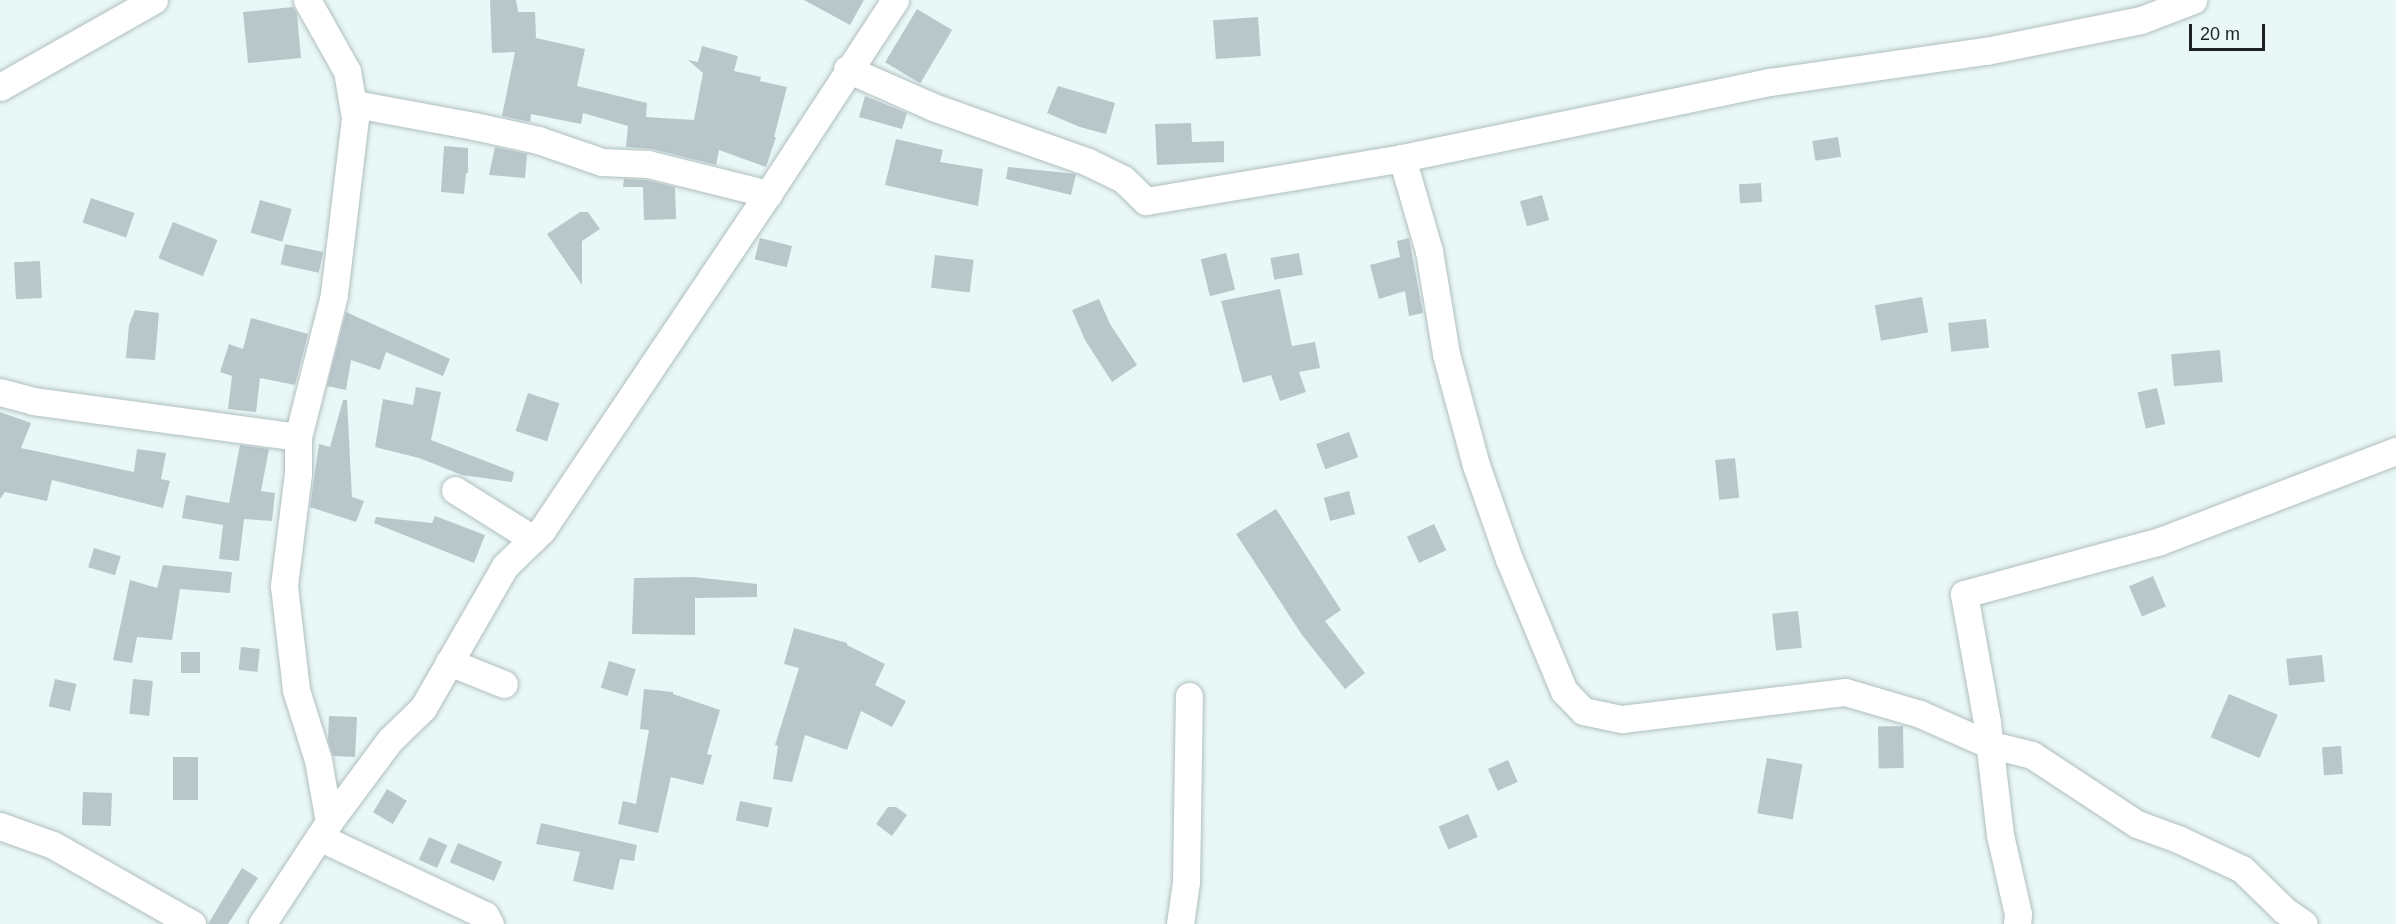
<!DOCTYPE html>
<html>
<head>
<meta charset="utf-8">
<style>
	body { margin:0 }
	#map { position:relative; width:2396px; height:924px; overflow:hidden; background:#e9f7f7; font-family:Helvetica,sans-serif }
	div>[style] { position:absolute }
	.building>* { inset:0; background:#b9c7cb; transform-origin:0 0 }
	.roads { filter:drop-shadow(0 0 2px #b0bfbe) drop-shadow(0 0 2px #b0bfbe) }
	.minor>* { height:27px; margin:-13.5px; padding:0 13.5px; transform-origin:13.5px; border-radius:13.5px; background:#fff }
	span { translate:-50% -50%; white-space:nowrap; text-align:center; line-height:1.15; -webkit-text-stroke:4.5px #e9f7f7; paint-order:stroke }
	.scale { position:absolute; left:2189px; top:24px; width:76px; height:27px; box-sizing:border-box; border:3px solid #1b2020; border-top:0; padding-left:8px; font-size:18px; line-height:21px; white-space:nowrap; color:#1b2020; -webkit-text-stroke:4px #e9f7f7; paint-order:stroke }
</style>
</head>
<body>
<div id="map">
	<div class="building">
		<i style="clip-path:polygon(490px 0,516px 0,518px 12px,535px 12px,536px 38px,585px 49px,577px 86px,647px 103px,646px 117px,694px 120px,703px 73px,688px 60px,698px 62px,702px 46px,738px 56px,734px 71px,761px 77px,760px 81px,787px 87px,774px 137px,776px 137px,766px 167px,719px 150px,716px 165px,652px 149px,626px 147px,628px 126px,583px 113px,581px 124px,531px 114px,530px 122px,502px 116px,515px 52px,492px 53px)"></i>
		<i style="clip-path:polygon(804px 0,864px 0,850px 25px)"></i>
		<i style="clip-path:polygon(293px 7px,297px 14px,301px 58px,248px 63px,243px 12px)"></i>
		<i style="left:917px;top:9px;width:41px;height:62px;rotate:31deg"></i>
		<i style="left:1258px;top:17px;width:39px;height:45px;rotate:86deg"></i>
		<i style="clip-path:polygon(1058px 86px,1115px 103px,1106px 134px,1080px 127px,1047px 113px)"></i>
		<i style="clip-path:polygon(865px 96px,907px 113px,902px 129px,859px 117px)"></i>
		<i style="clip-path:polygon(1191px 123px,1192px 142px,1224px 141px,1224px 162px,1157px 165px,1155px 124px)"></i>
		<i style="left:1838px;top:137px;width:20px;height:26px;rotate:81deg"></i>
		<i style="clip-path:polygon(896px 139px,943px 150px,940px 162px,983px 169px,978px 206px,885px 185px)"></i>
		<i style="clip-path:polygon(444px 146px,468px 148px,468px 173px,466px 173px,464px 194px,441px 192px)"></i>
		<i style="clip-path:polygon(495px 147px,527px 154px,525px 178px,489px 175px)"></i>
		<i style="clip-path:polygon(1008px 167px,1076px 174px,1071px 195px,1006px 179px)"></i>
		<i style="clip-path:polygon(624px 179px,646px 180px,675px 187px,676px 219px,644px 220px,643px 187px,623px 187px)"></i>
		<i style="left:1761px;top:183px;width:19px;height:22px;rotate:87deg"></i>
		<i style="left:1542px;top:195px;width:26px;height:23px;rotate:74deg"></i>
		<i style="left:91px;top:198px;width:46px;height:26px;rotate:19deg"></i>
		<i style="left:260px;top:200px;width:33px;height:34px;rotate:16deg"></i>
		<i style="clip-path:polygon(580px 212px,588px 212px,600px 229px,582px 241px,582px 285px,547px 234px)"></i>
		<i style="left:173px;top:222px;width:48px;height:39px;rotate:22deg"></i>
		<i style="left:760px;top:238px;width:33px;height:22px;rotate:14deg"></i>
		<i style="clip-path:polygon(1409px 238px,1423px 313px,1409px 316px,1405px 291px,1379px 299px,1370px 265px,1400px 257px,1397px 241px)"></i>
		<i style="left:285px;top:244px;width:39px;height:21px;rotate:12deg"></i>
		<i style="left:1226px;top:253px;width:38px;height:26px;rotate:76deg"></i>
		<i style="left:1299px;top:253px;width:22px;height:29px;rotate:80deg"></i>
		<i style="left:935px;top:255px;width:39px;height:33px;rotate:7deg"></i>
		<i style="left:40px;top:261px;width:37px;height:26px;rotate:87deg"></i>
		<i style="clip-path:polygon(1280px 289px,1292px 346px,1315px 342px,1320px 368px,1299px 372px,1306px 392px,1280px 401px,1271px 375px,1243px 383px,1221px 301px)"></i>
		<i style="left:1922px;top:297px;width:36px;height:48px;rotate:80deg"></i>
		<i style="clip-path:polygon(1099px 299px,1110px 324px,1137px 365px,1112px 382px,1085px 340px,1072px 310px)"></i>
		<i style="clip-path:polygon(135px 310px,159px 313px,155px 360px,126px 358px,129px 325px)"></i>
		<i style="clip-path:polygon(346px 312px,450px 359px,443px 376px,386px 352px,380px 370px,351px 360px,346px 390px,327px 386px)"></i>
		<i style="clip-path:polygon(251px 318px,308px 334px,295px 385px,260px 378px,256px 412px,228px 409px,232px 376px,220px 372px,229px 344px,243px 349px)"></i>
		<i style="left:1986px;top:319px;width:29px;height:38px;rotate:84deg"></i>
		<i style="left:2220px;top:350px;width:32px;height:49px;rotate:85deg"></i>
		<i style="clip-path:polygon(416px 387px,441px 392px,431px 440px,514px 472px,512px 482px,462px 475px,419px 458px,375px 447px,383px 399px,413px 405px)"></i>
		<i style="left:2157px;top:388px;width:37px;height:20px;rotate:77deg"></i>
		<i style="left:528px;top:393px;width:33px;height:40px;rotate:18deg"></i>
		<i style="clip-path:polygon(343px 400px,347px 400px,352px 497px,364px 501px,356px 522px,310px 507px,319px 444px,330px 447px)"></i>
		<i style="clip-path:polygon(0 412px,31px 423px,21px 448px,134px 472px,137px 449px,166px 453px,161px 479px,170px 481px,163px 508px,52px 480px,47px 501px,5px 492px,0 499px)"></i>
		<i style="left:1349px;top:432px;width:27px;height:35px;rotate:70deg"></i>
		<i style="clip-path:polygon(240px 445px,269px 449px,261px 491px,275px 493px,272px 521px,244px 519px,239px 561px,219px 559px,223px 525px,182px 518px,186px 495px,229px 503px)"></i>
		<i style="left:1735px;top:458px;width:40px;height:20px;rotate:84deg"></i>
		<i style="left:1349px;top:491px;width:24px;height:26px;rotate:75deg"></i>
		<i style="clip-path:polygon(1276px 509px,1341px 610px,1325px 621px,1365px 673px,1345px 689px,1302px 635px,1236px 534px)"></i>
		<i style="clip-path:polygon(435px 516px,485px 535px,474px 563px,374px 523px,376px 517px,432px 523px)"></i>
		<i style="left:1434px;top:524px;width:29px;height:30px;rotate:65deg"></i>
		<i style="left:94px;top:548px;width:28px;height:20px;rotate:17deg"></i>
		<i style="clip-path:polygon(163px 565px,232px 572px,230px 593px,180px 589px,172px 640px,137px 637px,132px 663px,113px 660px,130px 580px,157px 588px)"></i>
		<i style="left:2153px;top:576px;width:33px;height:26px;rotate:67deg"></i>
		<i style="clip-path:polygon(694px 577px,757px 584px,757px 597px,695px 598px,695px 635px,632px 634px,634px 578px)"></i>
		<i style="left:1798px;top:611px;width:37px;height:26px;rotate:84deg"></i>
		<i style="clip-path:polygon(794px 628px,847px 643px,847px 645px,885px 664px,875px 685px,906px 701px,892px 727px,861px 711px,847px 750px,805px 735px,792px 782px,773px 779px,778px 746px,775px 745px,799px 668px,784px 664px)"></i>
		<i style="left:241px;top:647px;width:19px;height:23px;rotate:6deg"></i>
		<i style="left:181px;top:652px;width:19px;height:21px"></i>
		<i style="left:2322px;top:655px;width:27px;height:36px;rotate:84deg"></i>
		<i style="left:609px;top:661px;width:28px;height:28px;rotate:17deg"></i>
		<i style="left:55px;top:679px;width:22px;height:28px;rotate:13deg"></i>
		<i style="left:133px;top:679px;width:20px;height:35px;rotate:6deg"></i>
		<i style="clip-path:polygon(644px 689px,673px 692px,673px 694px,720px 710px,707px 754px,712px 755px,703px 785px,671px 777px,658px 833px,618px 824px,623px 801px,636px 804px,649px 730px,640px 729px)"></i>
		<i style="left:2229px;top:694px;width:53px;height:47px;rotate:23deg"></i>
		<i style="clip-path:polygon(329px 716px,357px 717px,355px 757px,333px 756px,328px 740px)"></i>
		<i style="left:1903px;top:726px;width:42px;height:25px;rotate:89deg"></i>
		<i style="left:2341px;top:746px;width:28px;height:19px;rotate:86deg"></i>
		<i style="left:173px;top:757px;width:25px;height:43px"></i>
		<i style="left:1767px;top:758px;width:36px;height:56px;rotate:10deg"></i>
		<i style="left:1508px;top:760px;width:24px;height:22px;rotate:66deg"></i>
		<i style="left:387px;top:789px;width:23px;height:27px;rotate:31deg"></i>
		<i style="left:83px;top:792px;width:29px;height:33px;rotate:2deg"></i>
		<i style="left:740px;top:801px;width:33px;height:20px;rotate:12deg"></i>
		<i style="clip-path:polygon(888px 807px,896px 807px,907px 815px,892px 836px,876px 824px)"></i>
		<i style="left:1468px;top:814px;width:25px;height:32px;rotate:67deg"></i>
		<i style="clip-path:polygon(541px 823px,637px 845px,634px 861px,620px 859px,613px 890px,573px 881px,580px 852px,536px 844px)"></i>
		<i style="left:429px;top:837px;width:20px;height:25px;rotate:24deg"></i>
		<i style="left:458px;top:843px;width:48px;height:21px;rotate:23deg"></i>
		<i style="clip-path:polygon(242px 868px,258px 878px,228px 924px,208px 924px)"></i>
	</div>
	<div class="roads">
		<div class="minor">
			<i style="left:307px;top:0;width:81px;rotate:60.6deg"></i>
			<i style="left:347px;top:71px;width:48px;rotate:80.3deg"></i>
			<i style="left:355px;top:118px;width:178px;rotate:96.8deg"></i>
			<i style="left:334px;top:295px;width:146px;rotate:104.2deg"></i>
			<i style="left:298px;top:437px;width:36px;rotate:90deg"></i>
			<i style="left:298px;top:473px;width:114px;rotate:97.1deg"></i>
			<i style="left:284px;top:586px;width:105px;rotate:83.4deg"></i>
			<i style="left:296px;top:690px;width:73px;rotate:72.6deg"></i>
			<i style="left:318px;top:760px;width:63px;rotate:79.9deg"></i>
			<i style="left:847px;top:69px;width:94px;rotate:23.8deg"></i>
			<i style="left:933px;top:107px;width:164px;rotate:19.5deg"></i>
			<i style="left:1088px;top:162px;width:39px;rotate:26deg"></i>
			<i style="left:1123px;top:179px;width:32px;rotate:44deg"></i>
			<i style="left:1146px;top:201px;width:260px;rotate:-9.5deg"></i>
			<i style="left:1402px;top:158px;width:376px;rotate:-11.7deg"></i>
			<i style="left:1770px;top:82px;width:218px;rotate:-8.2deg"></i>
			<i style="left:1986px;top:51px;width:158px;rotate:-11.3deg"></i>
			<i style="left:2141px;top:20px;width:56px;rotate:-21deg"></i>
			<i style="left:0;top:87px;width:177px;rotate:-29.5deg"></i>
			<i style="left:355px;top:104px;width:121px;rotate:10.5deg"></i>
			<i style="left:474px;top:126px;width:66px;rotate:12.3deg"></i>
			<i style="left:538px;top:140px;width:68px;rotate:19deg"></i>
			<i style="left:602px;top:162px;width:46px;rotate:2.5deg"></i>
			<i style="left:648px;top:164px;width:124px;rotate:14deg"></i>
			<i style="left:1402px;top:158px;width:97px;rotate:73.8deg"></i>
			<i style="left:1429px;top:251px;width:104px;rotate:80.6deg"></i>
			<i style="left:1446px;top:354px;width:115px;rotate:74.9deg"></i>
			<i style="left:1476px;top:465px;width:100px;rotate:70.7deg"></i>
			<i style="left:1509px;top:559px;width:143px;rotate:67.4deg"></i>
			<i style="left:1564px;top:691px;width:28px;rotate:46deg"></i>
			<i style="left:1583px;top:711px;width:40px;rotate:12deg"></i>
			<i style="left:1622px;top:719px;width:225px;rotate:-6.9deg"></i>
			<i style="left:1845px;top:692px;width:78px;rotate:16.3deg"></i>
			<i style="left:1920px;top:714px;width:74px;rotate:23.8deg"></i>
			<i style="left:1988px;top:744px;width:45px;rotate:14deg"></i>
			<i style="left:2032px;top:755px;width:126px;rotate:33.3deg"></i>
			<i style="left:2137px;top:824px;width:44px;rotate:20.1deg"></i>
			<i style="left:2178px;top:839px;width:71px;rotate:25.1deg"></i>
			<i style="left:2242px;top:869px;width:59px;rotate:44.3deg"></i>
			<i style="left:2284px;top:910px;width:24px;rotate:35deg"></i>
			<i style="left:0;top:392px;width:34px;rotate:15deg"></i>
			<i style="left:33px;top:401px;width:267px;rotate:7.7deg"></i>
			<i style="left:455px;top:490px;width:92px;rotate:32.1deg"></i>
			<i style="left:449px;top:662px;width:59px;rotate:21.8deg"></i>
			<i style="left:0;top:826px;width:56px;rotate:19.7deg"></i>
			<i style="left:53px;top:845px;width:160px;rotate:29.6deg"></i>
			<i style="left:319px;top:837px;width:183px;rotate:25.2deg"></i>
			<i style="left:485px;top:915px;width:10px;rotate:61deg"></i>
			<i style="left:262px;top:924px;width:122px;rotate:-56.7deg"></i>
			<i style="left:329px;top:822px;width:102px;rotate:-53.4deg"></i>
			<i style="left:390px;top:740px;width:46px;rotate:-44.1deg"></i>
			<i style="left:423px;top:708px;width:164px;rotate:-60deg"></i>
			<i style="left:505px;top:566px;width:52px;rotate:-44.2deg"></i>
			<i style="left:542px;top:530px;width:405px;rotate:-56.1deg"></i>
			<i style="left:768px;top:194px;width:232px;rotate:-56.8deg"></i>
			<i style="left:1180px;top:924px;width:42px;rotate:-81.9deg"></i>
			<i style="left:1186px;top:882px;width:186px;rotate:-89.1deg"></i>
			<i style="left:2017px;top:924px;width:10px;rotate:-84deg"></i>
			<i style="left:2018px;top:914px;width:81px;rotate:-102.8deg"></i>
			<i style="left:2000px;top:835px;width:114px;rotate:-96.6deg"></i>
			<i style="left:1987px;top:722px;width:130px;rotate:-100.2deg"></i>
			<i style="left:1964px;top:594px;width:203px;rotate:-15.1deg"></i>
			<i style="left:2160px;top:541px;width:253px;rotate:-20.9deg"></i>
		</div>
	</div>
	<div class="scale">20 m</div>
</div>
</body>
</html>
